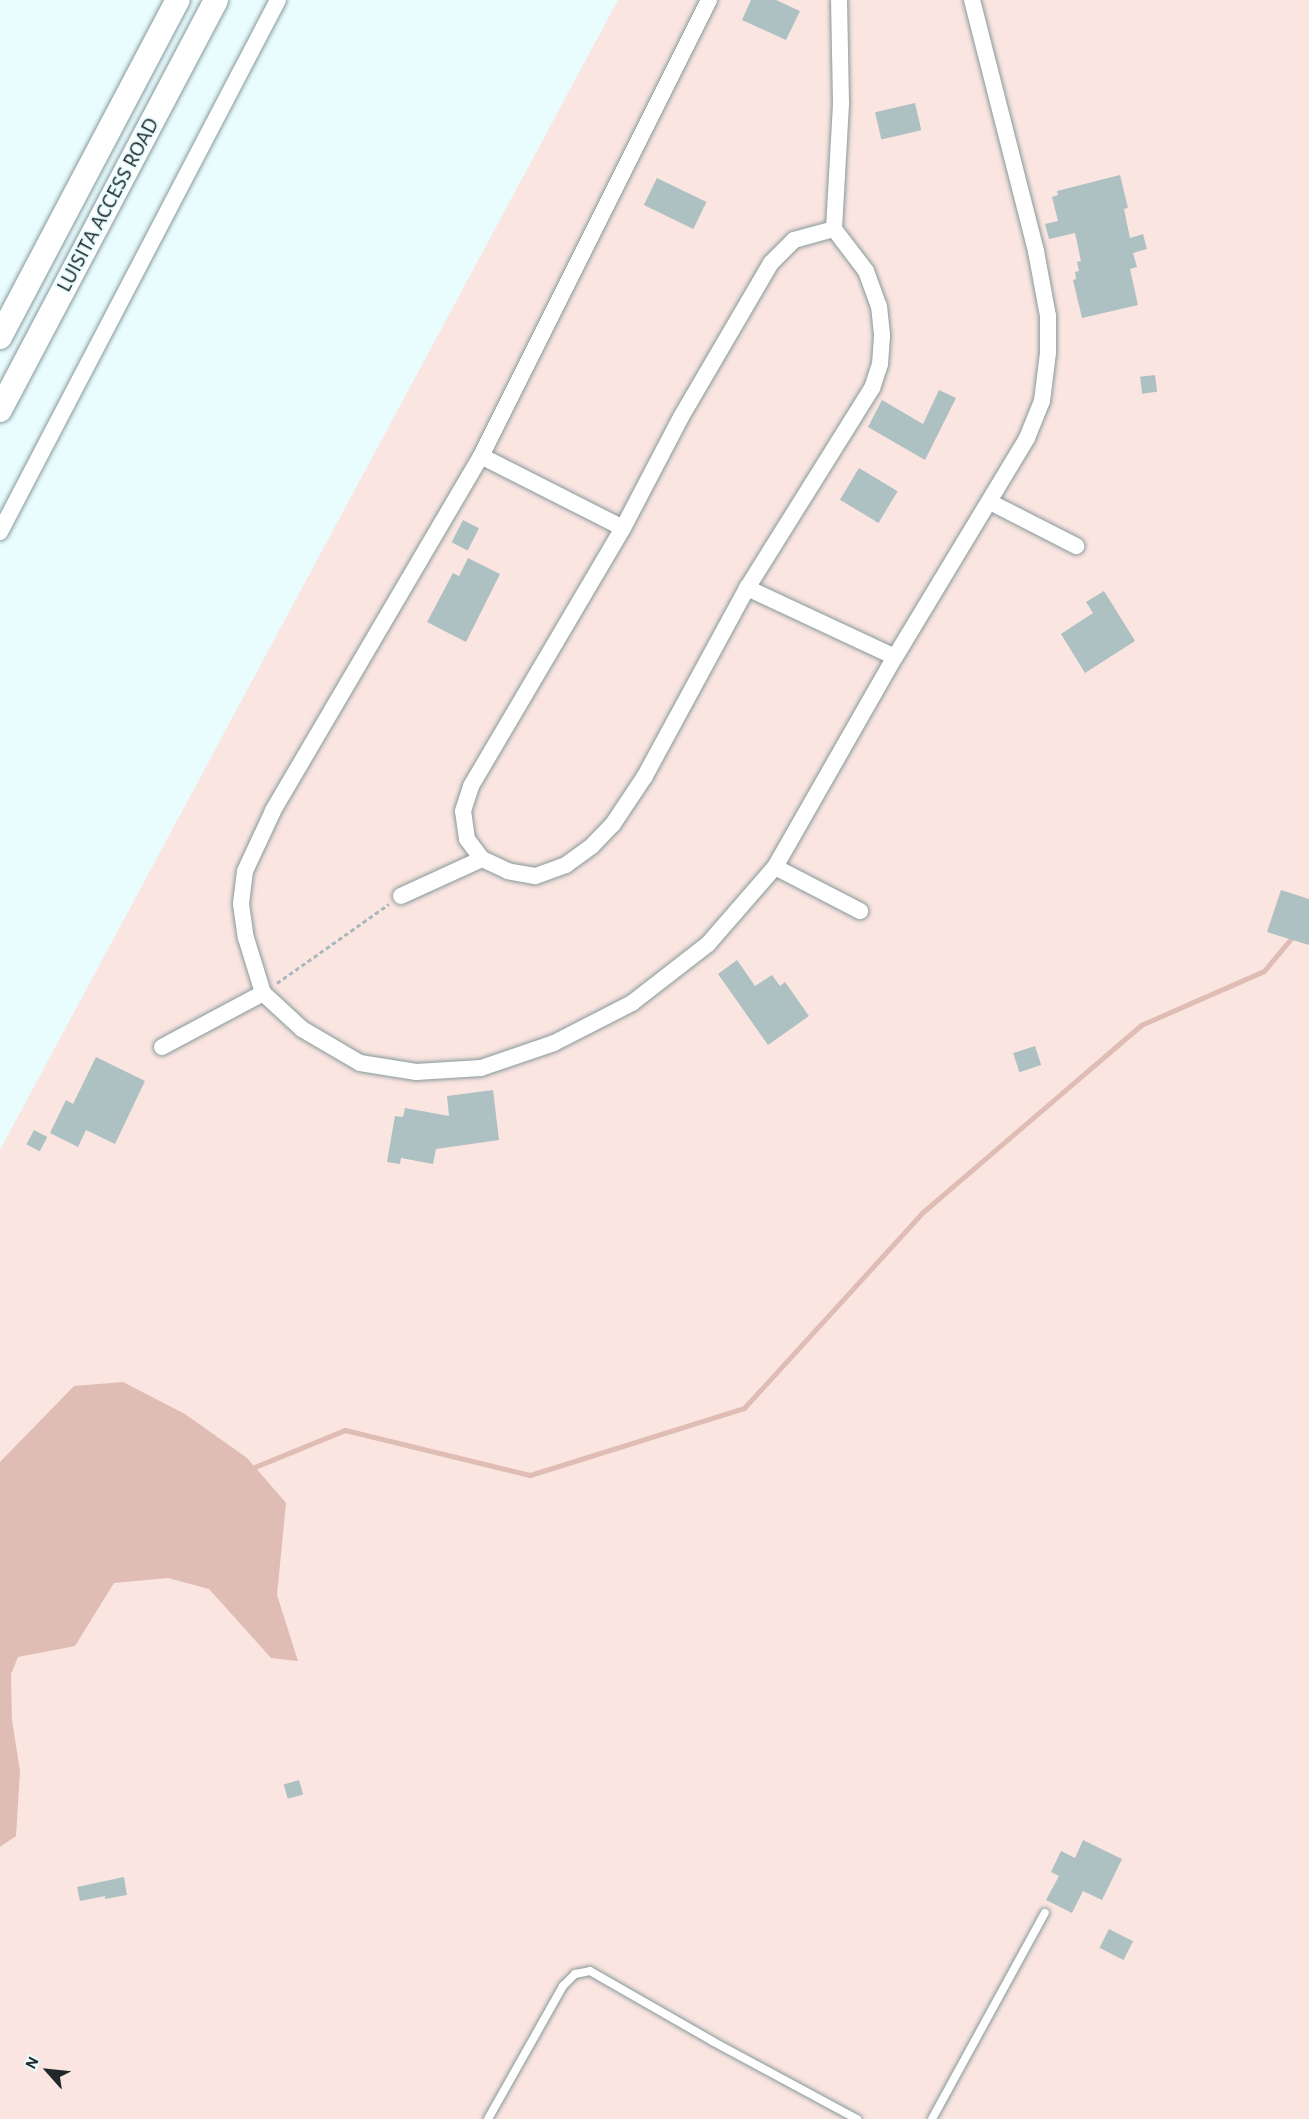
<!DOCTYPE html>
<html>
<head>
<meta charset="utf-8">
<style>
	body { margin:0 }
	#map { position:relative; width:1309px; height:2119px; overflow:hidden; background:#e9fdff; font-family:"Alegreya Sans",sans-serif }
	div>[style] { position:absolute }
	.green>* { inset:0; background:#fae5e0 }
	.water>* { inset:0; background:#dfbdb4 }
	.stream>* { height:5px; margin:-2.5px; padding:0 2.5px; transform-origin:2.5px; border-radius:2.5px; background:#dfbdb4 }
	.building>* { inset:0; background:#adc0c2; transform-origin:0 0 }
	.path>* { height:3px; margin-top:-1.5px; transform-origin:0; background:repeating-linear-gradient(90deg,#aababc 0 4.5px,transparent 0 7.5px) }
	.roads { filter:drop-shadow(0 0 2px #87999b) drop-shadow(0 0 2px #87999b) }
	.lane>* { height:8px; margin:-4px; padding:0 4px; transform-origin:4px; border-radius:4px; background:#fff }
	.street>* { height:16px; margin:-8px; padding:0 8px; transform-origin:8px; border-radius:8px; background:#fff }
	.secondary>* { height:24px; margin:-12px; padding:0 12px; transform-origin:12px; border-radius:12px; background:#fff }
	span { translate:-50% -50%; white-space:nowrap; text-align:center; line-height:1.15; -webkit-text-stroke:4.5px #e9fdff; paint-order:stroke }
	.street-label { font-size:22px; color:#212829 }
	.north { position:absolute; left:18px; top:2041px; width:60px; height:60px; -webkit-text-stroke:4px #e9fdff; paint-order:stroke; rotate:297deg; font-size:16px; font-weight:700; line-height:24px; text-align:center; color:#212829 }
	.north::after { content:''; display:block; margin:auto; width:21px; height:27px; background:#212829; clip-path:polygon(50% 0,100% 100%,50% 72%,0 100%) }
</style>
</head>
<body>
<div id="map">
	<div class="green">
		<i style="clip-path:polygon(618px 0,1309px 0,1309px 2119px,0 2119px,0 1150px)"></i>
	</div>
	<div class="water">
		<i style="clip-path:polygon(123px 1382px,185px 1414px,247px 1458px,286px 1503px,277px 1595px,298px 1661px,271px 1658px,209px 1589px,168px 1578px,114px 1583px,75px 1646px,18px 1657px,11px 1674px,12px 1720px,20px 1771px,16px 1836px,0 1847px,0 1462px,74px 1386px)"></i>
	</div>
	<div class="stream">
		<i style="left:250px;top:1469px;width:103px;rotate:-22.3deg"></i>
		<i style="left:345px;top:1430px;width:190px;rotate:13.7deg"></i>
		<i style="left:530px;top:1475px;width:224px;rotate:-17.4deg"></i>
		<i style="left:744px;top:1408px;width:265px;rotate:-47.6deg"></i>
		<i style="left:923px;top:1212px;width:287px;rotate:-40.6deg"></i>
		<i style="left:1141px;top:1025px;width:134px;rotate:-23.7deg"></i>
		<i style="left:1264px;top:971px;width:47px;rotate:-50.2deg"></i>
	</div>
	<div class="building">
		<i style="clip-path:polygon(751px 0,776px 0,800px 11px,786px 40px,742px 20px)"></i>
		<i style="left:915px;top:103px;width:28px;height:41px;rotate:77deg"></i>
		<i style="clip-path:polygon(1120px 175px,1128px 208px,1124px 209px,1130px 238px,1143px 234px,1147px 249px,1133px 253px,1137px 267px,1130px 269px,1138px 305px,1082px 318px,1073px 280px,1076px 279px,1075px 272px,1079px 271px,1077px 262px,1081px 261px,1075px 233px,1049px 239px,1045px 224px,1058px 221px,1052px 197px,1058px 195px,1057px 191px)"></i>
		<i style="left:657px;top:178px;width:55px;height:30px;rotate:26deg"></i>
		<i style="left:1155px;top:375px;width:17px;height:15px;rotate:83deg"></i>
		<i style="clip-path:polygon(939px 390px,956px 398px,925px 460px,868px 427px,882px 400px,923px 424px)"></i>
		<i style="left:859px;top:468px;width:45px;height:37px;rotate:31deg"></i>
		<i style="left:463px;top:520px;width:18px;height:25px;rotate:27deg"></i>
		<i style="clip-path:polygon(468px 558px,500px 574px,466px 642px,427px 622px,453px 573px,459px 576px)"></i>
		<i style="clip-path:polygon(1104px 591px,1135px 641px,1085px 673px,1061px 634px,1093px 613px,1086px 602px)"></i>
		<i style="clip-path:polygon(1281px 890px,1309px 899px,1309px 945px,1267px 932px)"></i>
		<i style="clip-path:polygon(737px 960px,755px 986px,772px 975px,780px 986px,785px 982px,809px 1016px,768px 1045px,718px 974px)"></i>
		<i style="left:1035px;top:1046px;width:20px;height:23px;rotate:72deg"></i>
		<i style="clip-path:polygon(96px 1057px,145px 1081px,115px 1144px,86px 1130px,78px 1147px,50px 1133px,66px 1100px,73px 1104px)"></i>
		<i style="clip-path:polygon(493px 1090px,499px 1140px,436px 1149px,433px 1164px,401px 1158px,400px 1164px,387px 1162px,395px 1116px,403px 1117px,405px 1108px,449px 1116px,447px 1096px)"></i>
		<i style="left:34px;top:1130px;width:15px;height:16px;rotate:28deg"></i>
		<i style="left:299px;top:1780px;width:15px;height:16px;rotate:74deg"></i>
		<i style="clip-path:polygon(1083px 1840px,1122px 1859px,1102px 1900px,1083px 1891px,1072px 1913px,1046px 1900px,1059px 1876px,1051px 1872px,1061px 1851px,1075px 1858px)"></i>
		<i style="clip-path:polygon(124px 1877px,127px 1895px,105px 1899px,105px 1896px,80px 1901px,77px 1887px)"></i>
		<i style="left:1109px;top:1929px;width:27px;height:21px;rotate:27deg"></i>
	</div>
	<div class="path">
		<i style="left:277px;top:983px;width:137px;rotate:-35.2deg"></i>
	</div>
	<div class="roads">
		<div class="lane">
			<i style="left:488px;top:2119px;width:153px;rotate:-60.6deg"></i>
			<i style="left:563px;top:1986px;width:17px;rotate:-45deg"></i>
			<i style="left:575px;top:1974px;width:15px;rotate:-11deg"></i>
			<i style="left:590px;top:1971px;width:141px;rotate:29.8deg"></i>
			<i style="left:712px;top:2041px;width:165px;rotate:28.3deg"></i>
			<i style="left:932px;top:2119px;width:235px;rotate:-61.3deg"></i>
		</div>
		<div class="street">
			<i style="left:709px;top:0;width:510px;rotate:116.57deg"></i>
			<i style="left:481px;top:456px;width:411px;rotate:120.4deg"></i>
			<i style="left:273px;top:811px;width:66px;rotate:115deg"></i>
			<i style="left:245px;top:871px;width:33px;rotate:97deg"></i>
			<i style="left:241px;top:904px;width:34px;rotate:82deg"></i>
			<i style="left:246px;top:938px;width:58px;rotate:72.8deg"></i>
			<i style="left:263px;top:993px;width:53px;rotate:42.7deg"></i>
			<i style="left:302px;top:1029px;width:67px;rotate:30.4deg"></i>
			<i style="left:360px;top:1063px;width:57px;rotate:9.1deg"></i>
			<i style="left:416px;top:1072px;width:65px;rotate:-3.5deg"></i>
			<i style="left:481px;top:1068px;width:77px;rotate:-18.9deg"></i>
			<i style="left:554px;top:1043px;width:88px;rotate:-27.1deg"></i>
			<i style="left:632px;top:1003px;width:96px;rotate:-37.8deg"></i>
			<i style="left:708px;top:944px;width:102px;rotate:-49deg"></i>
			<i style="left:775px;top:867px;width:242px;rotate:-60.3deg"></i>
			<i style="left:895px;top:657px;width:256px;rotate:-58.9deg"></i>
			<i style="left:1027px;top:438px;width:40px;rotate:-68deg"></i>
			<i style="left:1042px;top:401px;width:48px;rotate:-82.9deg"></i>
			<i style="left:1048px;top:353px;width:37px;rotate:-90deg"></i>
			<i style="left:1048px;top:316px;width:66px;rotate:-100.5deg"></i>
			<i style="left:1036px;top:251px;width:259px;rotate:-104.3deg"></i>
			<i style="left:834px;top:229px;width:53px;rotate:52.7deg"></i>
			<i style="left:866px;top:271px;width:37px;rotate:70deg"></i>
			<i style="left:879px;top:306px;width:30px;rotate:84deg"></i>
			<i style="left:882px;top:336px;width:28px;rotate:94deg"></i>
			<i style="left:880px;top:364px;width:25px;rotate:108deg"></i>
			<i style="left:872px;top:388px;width:236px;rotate:122deg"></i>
			<i style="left:747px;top:588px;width:214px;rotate:118.5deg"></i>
			<i style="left:645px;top:776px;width:58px;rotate:123.7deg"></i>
			<i style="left:613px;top:824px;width:30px;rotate:134deg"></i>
			<i style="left:592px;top:846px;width:32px;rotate:144deg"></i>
			<i style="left:566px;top:865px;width:33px;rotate:160deg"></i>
			<i style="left:535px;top:876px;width:27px;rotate:-170deg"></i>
			<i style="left:508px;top:871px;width:29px;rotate:-155deg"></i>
			<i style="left:482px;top:859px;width:25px;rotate:-127deg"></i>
			<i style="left:467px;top:839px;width:28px;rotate:-98deg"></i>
			<i style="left:463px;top:811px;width:26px;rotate:-72deg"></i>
			<i style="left:471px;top:786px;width:299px;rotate:-59.5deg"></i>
			<i style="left:623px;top:528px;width:125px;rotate:-62.4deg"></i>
			<i style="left:681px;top:417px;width:178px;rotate:-59.7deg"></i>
			<i style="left:771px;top:263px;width:33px;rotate:-45deg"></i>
			<i style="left:794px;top:240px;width:41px;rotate:-15.4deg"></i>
			<i style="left:834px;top:229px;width:126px;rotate:-86.8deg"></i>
			<i style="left:841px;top:103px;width:103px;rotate:-91.1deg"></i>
			<i style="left:481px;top:456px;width:159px;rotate:26.9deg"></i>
			<i style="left:990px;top:502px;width:97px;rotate:27.1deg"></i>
			<i style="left:0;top:532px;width:600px;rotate:-62.41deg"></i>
			<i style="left:747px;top:588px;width:163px;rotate:25deg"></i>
			<i style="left:775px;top:867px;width:96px;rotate:27.4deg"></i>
			<i style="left:401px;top:896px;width:89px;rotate:-24.6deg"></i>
			<i style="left:162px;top:1047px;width:115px;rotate:-28.1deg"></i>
		</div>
		<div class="secondary">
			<i style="left:0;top:337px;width:381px;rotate:-62.2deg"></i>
			<i style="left:0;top:410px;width:463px;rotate:-62.2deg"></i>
		</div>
	</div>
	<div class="street-label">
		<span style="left:108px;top:205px;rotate:-62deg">LUISITA ACCESS ROAD</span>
	</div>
	<div class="north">N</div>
</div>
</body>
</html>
